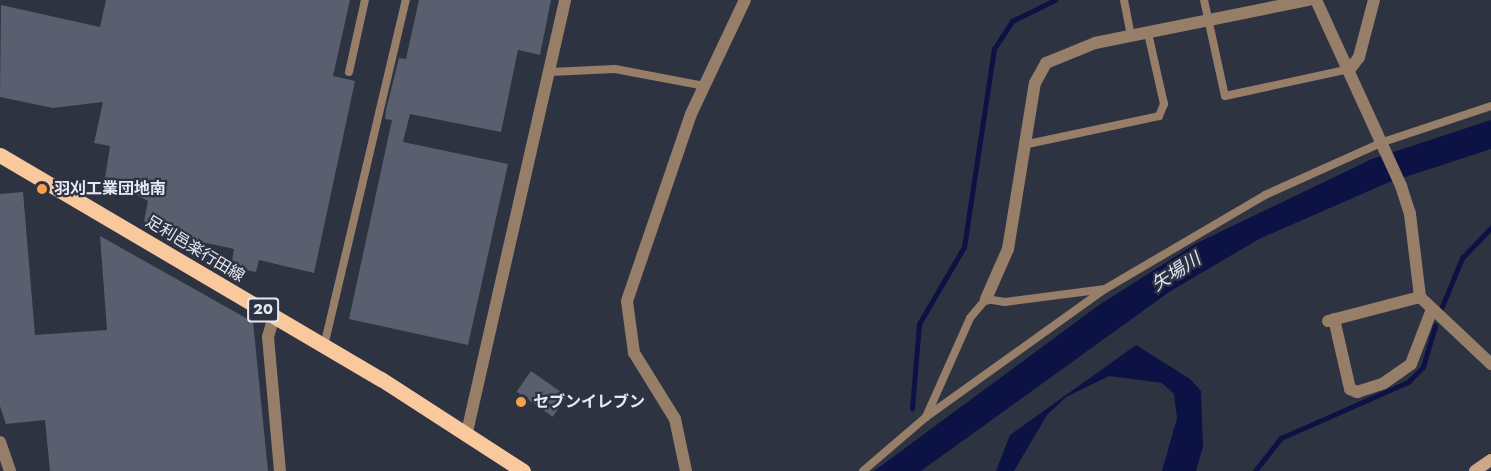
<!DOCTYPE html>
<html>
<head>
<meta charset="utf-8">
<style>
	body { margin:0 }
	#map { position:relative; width:1491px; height:471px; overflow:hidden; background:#2e3342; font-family:Jost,"Noto Sans JP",sans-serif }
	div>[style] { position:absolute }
	.water>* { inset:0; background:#0d1245 }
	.stream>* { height:4.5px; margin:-2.25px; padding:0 2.25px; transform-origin:2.25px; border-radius:2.25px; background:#0d1245 }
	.building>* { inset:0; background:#5a5f70; transform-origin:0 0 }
	.lane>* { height:8px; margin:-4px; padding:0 4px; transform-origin:4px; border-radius:4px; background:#967e69 }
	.street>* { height:12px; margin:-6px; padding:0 6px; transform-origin:6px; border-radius:6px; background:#967e69 }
	.secondary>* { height:12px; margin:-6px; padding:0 6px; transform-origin:6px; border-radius:6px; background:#cea886 }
	.primary>* { height:15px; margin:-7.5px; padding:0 7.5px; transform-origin:7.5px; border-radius:7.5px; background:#f9c89d }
	.dots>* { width:16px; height:16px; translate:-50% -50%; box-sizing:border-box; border:3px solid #2e3342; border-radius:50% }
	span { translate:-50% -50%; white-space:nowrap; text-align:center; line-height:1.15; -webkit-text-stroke:4.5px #2e3342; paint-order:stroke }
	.shield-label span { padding:2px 4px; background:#2e3342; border:2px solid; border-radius:4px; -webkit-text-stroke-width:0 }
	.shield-label { font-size:15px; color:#e7eaf3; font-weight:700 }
	.poi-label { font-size:16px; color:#e7eaf3; font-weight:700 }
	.left { translate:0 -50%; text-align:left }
	.street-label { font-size:16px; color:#e7eaf3 }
	.water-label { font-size:18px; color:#dee4f6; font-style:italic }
</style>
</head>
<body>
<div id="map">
	<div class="water">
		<i style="clip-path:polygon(1491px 120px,1491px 149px,1387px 183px,1259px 239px,1169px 292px,921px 471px,874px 471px,1099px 305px,1195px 244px,1372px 159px)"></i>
		<i style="clip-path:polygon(1136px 345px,1190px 379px,1201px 391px,1203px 447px,1196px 471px,1162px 471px,1177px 418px,1174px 394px,1162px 383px,1109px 376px,1066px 397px,1047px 415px,1014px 471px,996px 471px,1010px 435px)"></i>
	</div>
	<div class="stream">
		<i style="left:1441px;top:309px;width:55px;rotate:-67.6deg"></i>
		<i style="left:1462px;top:258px;width:42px;rotate:-46deg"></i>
		<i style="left:912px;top:409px;width:85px;rotate:-85.3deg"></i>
		<i style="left:919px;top:324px;width:89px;rotate:-59.7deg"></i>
		<i style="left:964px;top:247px;width:200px;rotate:-81.4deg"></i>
		<i style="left:994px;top:49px;width:33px;rotate:-57deg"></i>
		<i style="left:1012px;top:21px;width:48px;rotate:-26deg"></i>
		<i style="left:1255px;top:471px;width:42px;rotate:-51.8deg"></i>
		<i style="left:1281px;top:438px;width:139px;rotate:-23.8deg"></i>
		<i style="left:1408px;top:382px;width:21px;rotate:-45deg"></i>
		<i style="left:1423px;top:367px;width:43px;rotate:-73.7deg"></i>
	</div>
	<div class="building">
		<i style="clip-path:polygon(106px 0,350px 0,333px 76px,355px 81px,314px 273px,259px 260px,256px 272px,231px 267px,234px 249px,165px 234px,144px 221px,148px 201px,105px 178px,110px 146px,94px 143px,103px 102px,53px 108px,0 97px,1px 5px,100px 27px)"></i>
		<i style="clip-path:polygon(419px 0,551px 0,540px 55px,518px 50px,501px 132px,410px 114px,403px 142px,508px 164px,468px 345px,349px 319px,392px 120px,385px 119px,386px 110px,399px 58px,406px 59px)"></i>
		<i style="clip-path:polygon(23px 192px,35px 335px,107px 330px,100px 236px,253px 322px,268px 471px,50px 471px,45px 420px,6px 424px,0 406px,0 194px)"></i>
		<i style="left:531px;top:371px;width:44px;height:25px;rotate:35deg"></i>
	</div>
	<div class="lane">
		<i style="left:1124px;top:0;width:38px;rotate:79deg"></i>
		<i style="left:1204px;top:0;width:98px;rotate:77.7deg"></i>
		<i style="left:1225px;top:96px;width:128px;rotate:-12.2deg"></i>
		<i style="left:349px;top:72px;width:74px;rotate:-77.5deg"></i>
		<i style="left:550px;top:72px;width:65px;rotate:-2.6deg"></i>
		<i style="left:615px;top:69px;width:92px;rotate:10.7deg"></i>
		<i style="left:1023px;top:145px;width:139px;rotate:-12deg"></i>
		<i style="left:1159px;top:116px;width:13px;rotate:-67deg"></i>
		<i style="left:1164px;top:104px;width:73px;rotate:-102.7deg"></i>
		<i style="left:324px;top:346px;width:356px;rotate:-76.7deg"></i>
		<i style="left:926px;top:417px;width:108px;rotate:-66deg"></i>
		<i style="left:970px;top:318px;width:25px;rotate:-50deg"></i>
		<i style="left:986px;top:299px;width:19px;rotate:9deg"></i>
		<i style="left:1005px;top:302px;width:101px;rotate:-7.4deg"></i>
		<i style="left:863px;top:471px;width:83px;rotate:-40.6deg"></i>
		<i style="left:926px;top:417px;width:220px;rotate:-35.6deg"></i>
		<i style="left:1105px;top:289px;width:186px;rotate:-30.4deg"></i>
		<i style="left:1265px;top:195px;width:129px;rotate:-24.2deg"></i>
		<i style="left:1383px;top:142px;width:114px;rotate:-18.4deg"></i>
	</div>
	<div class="street">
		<i style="left:1316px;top:0;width:205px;rotate:65.4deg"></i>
		<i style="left:1401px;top:186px;width:29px;rotate:72deg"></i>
		<i style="left:1410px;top:214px;width:84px;rotate:83.1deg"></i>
		<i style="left:1420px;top:297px;width:98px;rotate:43.3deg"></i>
		<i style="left:1350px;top:69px;width:15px;rotate:-53deg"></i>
		<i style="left:1359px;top:57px;width:59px;rotate:-75.3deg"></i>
		<i style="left:986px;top:299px;width:55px;rotate:-66.3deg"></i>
		<i style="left:1008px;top:249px;width:168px;rotate:-80.8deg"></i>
		<i style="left:1035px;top:83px;width:23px;rotate:-61deg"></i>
		<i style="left:1046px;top:63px;width:53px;rotate:-22.2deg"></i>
		<i style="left:1095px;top:43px;width:218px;rotate:-11.4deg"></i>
		<i style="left:274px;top:316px;width:22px;rotate:106deg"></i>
		<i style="left:268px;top:337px;width:135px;rotate:84.9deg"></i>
		<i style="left:1334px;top:319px;width:72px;rotate:77.1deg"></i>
		<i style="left:1350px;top:389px;width:8px;rotate:23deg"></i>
		<i style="left:1357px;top:392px;width:28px;rotate:-18deg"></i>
		<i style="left:1384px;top:383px;width:33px;rotate:-35deg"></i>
		<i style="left:1411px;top:364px;width:56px;rotate:-69deg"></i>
		<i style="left:1328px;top:321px;width:95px;rotate:-14.6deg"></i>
		<i style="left:467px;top:432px;width:443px;rotate:-77.2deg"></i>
		<i style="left:0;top:442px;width:31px;rotate:71deg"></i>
		<i style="left:686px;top:471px;width:53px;rotate:-101.9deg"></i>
		<i style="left:675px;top:419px;width:78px;rotate:-121.8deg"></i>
		<i style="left:634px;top:353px;width:52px;rotate:-97.7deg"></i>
		<i style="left:627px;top:301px;width:198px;rotate:-71.1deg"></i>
		<i style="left:691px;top:114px;width:126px;rotate:-64.7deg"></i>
	</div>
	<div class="secondary">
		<i style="left:1475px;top:471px;width:19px;rotate:-35deg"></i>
	</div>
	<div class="primary">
		<i style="left:0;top:155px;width:442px;rotate:30.5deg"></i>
		<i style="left:381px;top:379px;width:169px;rotate:32.9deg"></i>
	</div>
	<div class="dots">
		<i style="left:42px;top:189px;background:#f7a14a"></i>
		<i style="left:521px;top:402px;background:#f7a14a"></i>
	</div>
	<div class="shield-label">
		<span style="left:263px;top:310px">20</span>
	</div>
	<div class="poi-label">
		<span class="left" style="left:54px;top:189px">羽刈工業団地南</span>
		<span class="left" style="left:533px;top:402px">セブンイレブン</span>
	</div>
	<div class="street-label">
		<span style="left:195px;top:249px;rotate:31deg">足利邑楽行田線</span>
	</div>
	<div class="water-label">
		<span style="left:1176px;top:272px;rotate:-33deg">矢場川</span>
	</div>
</div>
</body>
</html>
